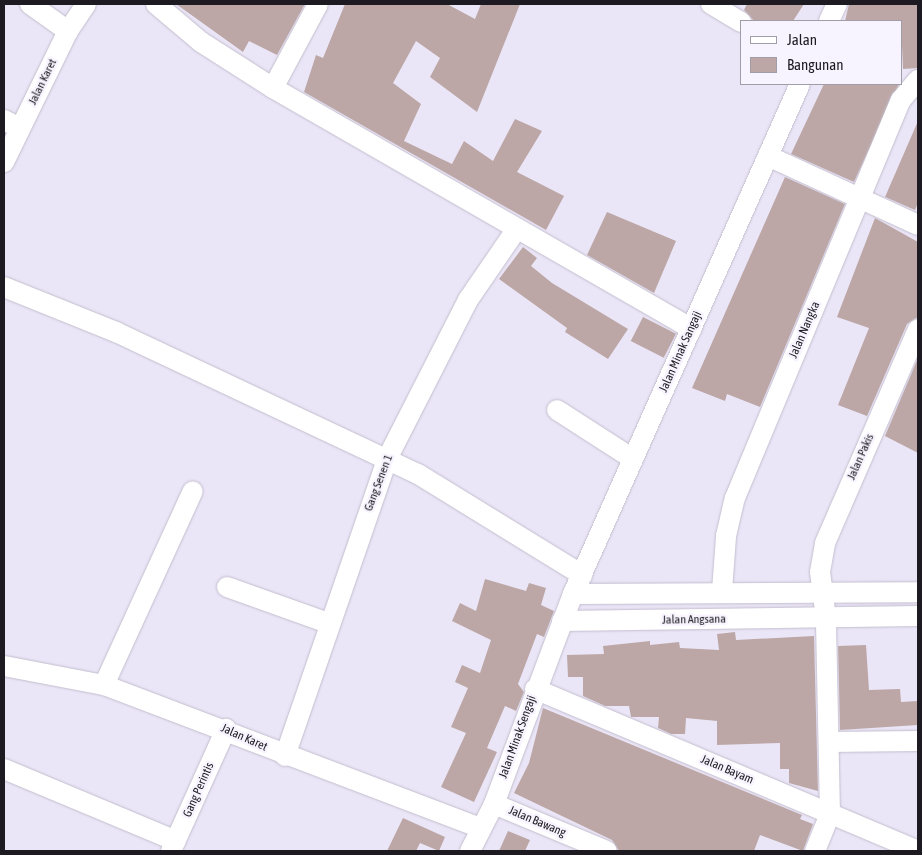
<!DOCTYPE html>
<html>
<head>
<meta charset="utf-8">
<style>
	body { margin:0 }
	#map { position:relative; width:922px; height:855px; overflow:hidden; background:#ebe6f7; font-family:"Asap Condensed",sans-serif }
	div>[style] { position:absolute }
	.building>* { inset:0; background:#bca7a6; transform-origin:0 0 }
	.roads { filter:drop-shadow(0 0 1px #c3bdce) drop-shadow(0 0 1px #c3bdce) }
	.minor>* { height:20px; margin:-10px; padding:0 10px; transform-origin:10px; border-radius:10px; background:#fff }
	span { translate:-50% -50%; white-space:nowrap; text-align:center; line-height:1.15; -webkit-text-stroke:5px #f8f4ff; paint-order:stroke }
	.street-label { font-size:12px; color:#1d1b21 }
	.frame { position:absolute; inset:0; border:5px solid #1d1b21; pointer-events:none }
	.legend { position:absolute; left:740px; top:20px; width:162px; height:65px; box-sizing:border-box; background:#f8f4ff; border:1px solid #a09da6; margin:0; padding:6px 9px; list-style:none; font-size:15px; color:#1d1b21 }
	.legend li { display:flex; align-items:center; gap:10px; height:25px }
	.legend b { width:25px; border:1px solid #a09da6 }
</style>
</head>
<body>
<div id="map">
	<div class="building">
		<i style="clip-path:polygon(176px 4px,305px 4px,277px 55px,249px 41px,243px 52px)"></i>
		<i style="clip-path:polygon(345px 4px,447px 4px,475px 19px,481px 4px,520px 4px,477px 112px,430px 77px,440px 58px,416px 41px,393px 83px,421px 104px,404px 141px,452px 164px,464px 141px,493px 161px,515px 119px,542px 131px,517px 172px,564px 196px,546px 230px,304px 92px,316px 55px,323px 58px)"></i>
		<i style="clip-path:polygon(747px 4px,804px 4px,793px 21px,754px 21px,744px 10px)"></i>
		<i style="clip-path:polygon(849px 4px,918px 4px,918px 68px,903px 69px,901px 21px,845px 21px)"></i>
		<i style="clip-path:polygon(824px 84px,899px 84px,854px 182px,791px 154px)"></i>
		<i style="clip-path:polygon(918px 121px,918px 203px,915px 210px,885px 197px)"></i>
		<i style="clip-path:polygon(785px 177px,845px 204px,760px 407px,727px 394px,725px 401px,692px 388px)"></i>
		<i style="clip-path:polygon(607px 212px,676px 241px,654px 293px,587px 255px)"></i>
		<i style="clip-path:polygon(875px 218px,918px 242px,918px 317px,907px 324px,867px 416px,838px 405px,869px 328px,837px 317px)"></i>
		<i style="clip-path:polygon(523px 247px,537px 258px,531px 266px,552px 283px,628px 329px,608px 359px,565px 332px,567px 328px,499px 279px)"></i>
		<i style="left:643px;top:317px;width:37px;height:27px;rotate:27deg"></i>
		<i style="clip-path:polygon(918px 358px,918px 453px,885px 436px)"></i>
		<i style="clip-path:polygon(485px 579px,526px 591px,529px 583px,546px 588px,541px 605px,554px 611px,544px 637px,537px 634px,518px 684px,524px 692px,516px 711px,505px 706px,487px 748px,497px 752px,474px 802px,441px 787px,466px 733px,451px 727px,468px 688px,455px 682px,462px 665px,480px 673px,491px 640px,452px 621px,460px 603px,476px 611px)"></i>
		<i style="clip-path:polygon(735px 632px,736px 640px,814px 636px,818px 791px,789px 783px,789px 769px,780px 769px,780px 743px,717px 745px,717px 721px,686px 718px,685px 734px,671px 734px,658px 728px,659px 717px,631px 717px,629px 706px,605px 706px,583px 696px,583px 677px,568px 677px,567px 655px,604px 654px,603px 646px,650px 641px,650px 645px,679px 642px,680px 648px,719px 650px,717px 634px)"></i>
		<i style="clip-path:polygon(866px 645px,869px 690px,900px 689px,901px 702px,918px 701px,918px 725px,840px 730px,838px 646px)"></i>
		<i style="clip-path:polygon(543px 708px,802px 815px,800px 819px,813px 824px,803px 851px,760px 835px,754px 851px,619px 851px,612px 840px,514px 793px,529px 763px)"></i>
		<i style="clip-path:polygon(403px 818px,445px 837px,439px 851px,420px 843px,416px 851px,387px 851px)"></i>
		<i style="clip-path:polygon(508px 831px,530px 840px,525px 851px,499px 851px)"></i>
	</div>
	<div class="roads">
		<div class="minor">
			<i style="left:30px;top:4px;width:47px;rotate:35.4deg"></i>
			<i style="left:156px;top:4px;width:59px;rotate:40.2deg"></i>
			<i style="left:201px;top:42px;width:85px;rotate:32.6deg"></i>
			<i style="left:273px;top:88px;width:483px;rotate:29.9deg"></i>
			<i style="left:711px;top:4px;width:35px;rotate:31deg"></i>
			<i style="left:829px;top:21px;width:19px;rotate:-65deg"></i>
			<i style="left:273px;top:88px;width:95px;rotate:-61.8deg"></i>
			<i style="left:4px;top:120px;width:18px;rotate:27deg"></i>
			<i style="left:768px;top:156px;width:165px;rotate:24.7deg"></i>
			<i style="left:4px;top:162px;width:146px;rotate:-64deg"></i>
			<i style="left:68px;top:31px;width:32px;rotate:-56deg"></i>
			<i style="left:4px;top:287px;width:121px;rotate:21.9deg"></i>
			<i style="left:116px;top:332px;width:334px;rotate:25.2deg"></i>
			<i style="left:418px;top:474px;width:193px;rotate:31.6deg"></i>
			<i style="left:557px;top:410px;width:90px;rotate:32.8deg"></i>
			<i style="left:227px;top:587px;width:107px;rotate:19.6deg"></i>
			<i style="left:722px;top:591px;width:55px;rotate:-85.8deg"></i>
			<i style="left:726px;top:536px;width:39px;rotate:-77deg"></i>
			<i style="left:735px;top:498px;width:431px;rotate:-67.4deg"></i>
			<i style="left:901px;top:100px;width:26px;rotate:-50deg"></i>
			<i style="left:573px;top:594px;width:345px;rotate:-0.3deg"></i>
			<i style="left:562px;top:621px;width:356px;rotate:-0.8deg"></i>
			<i style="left:4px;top:666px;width:102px;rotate:10.8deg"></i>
			<i style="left:104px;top:685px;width:402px;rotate:20.8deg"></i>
			<i style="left:104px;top:685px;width:213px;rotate:-65.4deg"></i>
			<i style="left:535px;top:689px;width:416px;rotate:22.9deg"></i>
			<i style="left:829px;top:742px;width:89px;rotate:-0.6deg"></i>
			<i style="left:285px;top:756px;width:314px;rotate:-71deg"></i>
			<i style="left:387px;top:459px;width:178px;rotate:-63deg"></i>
			<i style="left:468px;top:300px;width:85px;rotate:-55.6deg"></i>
			<i style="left:4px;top:769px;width:186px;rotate:22.7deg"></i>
			<i style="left:494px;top:804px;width:122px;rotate:22.6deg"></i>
			<i style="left:171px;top:851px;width:134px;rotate:-65.7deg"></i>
			<i style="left:470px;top:851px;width:53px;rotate:-62.9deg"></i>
			<i style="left:494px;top:804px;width:224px;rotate:-69.4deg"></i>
			<i style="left:573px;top:594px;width:558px;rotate:-66.01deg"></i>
			<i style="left:815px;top:851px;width:40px;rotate:-68deg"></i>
			<i style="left:830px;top:814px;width:196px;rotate:-91.2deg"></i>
			<i style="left:826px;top:618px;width:46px;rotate:-97.4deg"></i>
			<i style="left:820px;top:572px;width:29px;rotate:-80deg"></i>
			<i style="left:825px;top:543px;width:233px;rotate:-66.5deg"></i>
		</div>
	</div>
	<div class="street-label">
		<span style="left:43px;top:82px;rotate:-64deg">Jalan Karet</span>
		<span style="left:805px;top:330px;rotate:-67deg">Jalan Nangka</span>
		<span style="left:681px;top:352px;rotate:-66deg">Jalan Minak Sangaji</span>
		<span style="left:861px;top:457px;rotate:-66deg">Jalan Pakis</span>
		<span style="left:379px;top:483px;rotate:-69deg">Gang Senen 1</span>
		<span style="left:694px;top:620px;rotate:-1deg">Jalan Angsana</span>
		<span style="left:518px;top:737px;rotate:-70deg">Jalan Minak Sengaji</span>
		<span style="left:244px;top:738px;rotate:24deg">Jalan Karet</span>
		<span style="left:727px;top:770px;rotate:23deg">Jalan Bayam</span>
		<span style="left:199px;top:790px;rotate:-66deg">Gang Perintis</span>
		<span style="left:537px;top:822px;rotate:23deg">Jalan Bawang</span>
	</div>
	<div class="frame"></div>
	<ul class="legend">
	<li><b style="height:6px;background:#fff"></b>Jalan</li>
	<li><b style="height:14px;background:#bca7a6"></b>Bangunan</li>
	</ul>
</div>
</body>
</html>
